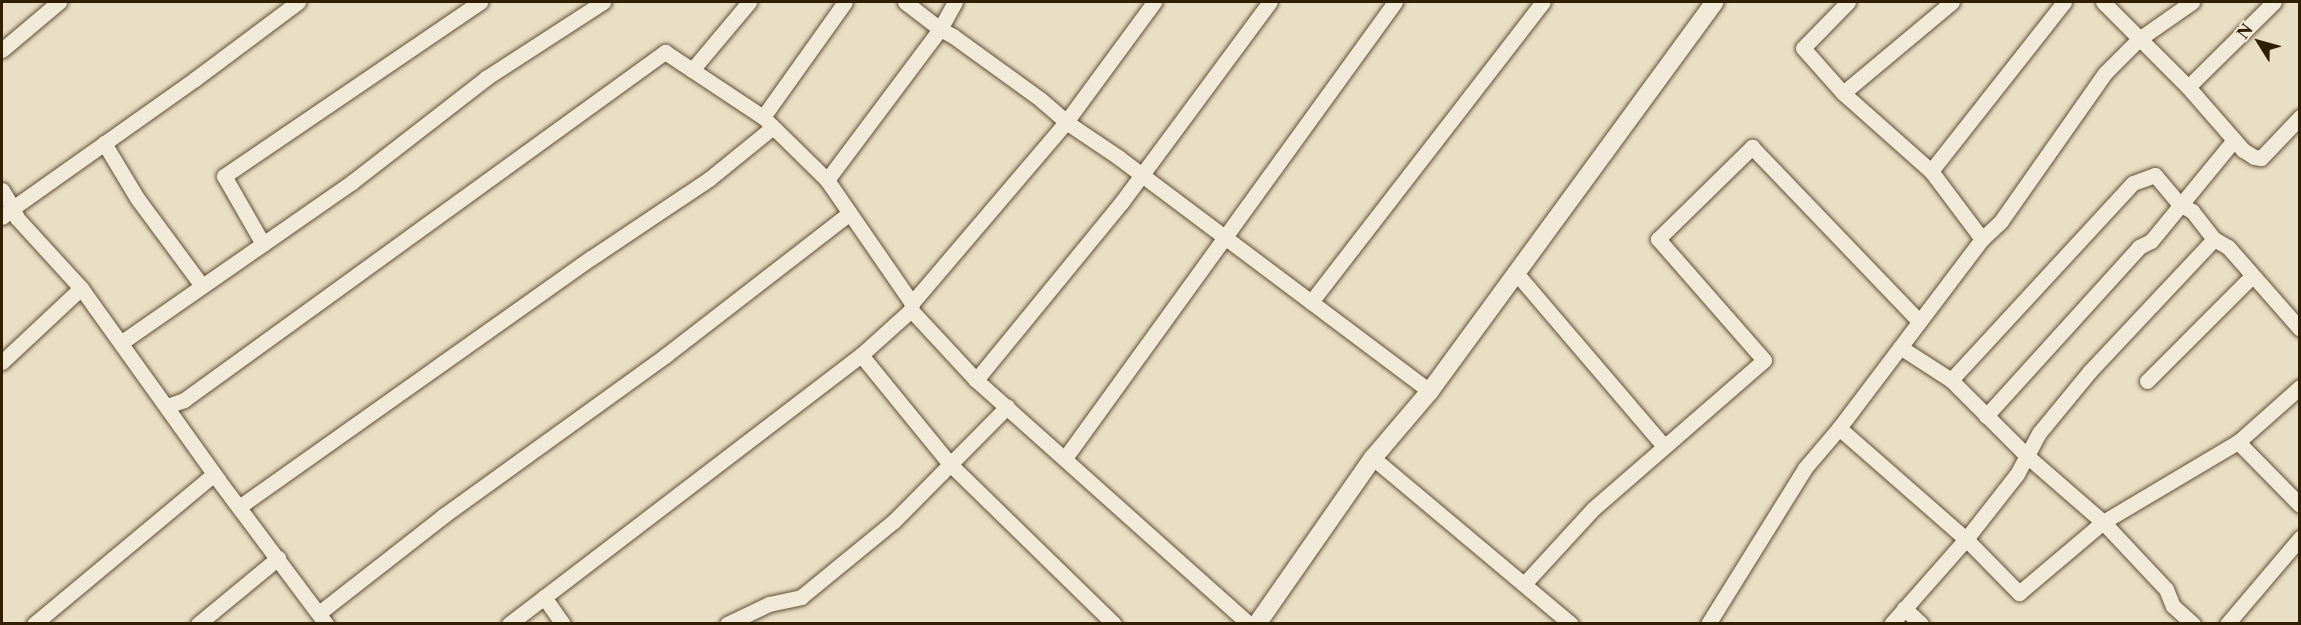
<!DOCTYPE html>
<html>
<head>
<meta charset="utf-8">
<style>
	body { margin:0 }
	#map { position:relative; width:2301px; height:625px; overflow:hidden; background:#e9dfc5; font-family:"Libre Caslon Text",serif }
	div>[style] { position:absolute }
	.roads { filter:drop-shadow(0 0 2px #5f4f34) drop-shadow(0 0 2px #5f4f34) }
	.minor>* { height:15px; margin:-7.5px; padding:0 7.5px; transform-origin:7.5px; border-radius:7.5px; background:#f1ead9 }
	.tertiary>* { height:18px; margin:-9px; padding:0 9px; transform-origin:9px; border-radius:9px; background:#f1ead9 }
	span { translate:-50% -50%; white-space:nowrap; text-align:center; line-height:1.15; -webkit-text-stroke:4.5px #f1ead9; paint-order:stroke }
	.frame { position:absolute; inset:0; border:3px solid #311f04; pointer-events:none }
	.north { position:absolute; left:2229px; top:12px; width:60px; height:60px; -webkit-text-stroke:4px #f1ead9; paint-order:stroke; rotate:307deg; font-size:16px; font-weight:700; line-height:24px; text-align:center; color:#311f04 }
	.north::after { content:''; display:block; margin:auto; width:21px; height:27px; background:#311f04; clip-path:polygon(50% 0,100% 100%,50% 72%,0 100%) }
</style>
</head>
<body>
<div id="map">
	<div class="roads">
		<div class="minor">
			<i style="left:298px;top:2px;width:129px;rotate:143.2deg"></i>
			<i style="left:195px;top:79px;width:223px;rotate:144.7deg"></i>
			<i style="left:13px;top:208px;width:11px;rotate:68deg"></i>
			<i style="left:17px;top:218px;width:95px;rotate:47.6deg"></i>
			<i style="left:81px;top:288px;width:237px;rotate:54.4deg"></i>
			<i style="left:219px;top:481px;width:179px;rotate:53.2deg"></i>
			<i style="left:905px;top:2px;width:44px;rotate:37.6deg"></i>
			<i style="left:940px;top:29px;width:15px;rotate:28deg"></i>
			<i style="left:953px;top:36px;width:107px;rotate:35.9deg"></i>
			<i style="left:1040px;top:99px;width:35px;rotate:41deg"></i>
			<i style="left:1066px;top:122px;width:63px;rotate:33.9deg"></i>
			<i style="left:1118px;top:157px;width:390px;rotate:36.9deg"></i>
			<i style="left:1848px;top:2px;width:64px;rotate:134.4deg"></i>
			<i style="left:1803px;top:48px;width:60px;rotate:48.4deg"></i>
			<i style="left:1843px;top:93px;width:118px;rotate:41.6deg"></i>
			<i style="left:2103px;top:2px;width:120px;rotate:45deg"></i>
			<i style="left:2188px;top:87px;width:84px;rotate:48.9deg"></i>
			<i style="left:2243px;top:150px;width:13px;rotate:32deg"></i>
			<i style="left:2254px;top:157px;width:7px;rotate:8deg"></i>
			<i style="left:2261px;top:158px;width:57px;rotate:-46.4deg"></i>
			<i style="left:2px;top:50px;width:75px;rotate:-40.1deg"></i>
			<i style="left:692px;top:70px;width:89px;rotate:-50deg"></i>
			<i style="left:2188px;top:87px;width:121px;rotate:-44.7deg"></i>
			<i style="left:1843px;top:93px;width:142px;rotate:-39.9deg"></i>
			<i style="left:767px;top:121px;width:84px;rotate:44.5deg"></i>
			<i style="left:827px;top:180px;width:150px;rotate:55.4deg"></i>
			<i style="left:104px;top:143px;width:64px;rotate:59deg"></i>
			<i style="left:137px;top:198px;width:109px;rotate:53.5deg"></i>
			<i style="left:827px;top:180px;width:189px;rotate:-53.2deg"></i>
			<i style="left:940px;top:29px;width:31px;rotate:-61deg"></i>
			<i style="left:2px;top:190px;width:21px;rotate:59deg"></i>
			<i style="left:13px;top:208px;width:14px;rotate:141deg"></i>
			<i style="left:1982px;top:239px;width:85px;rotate:-126.9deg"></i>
			<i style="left:1931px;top:171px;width:215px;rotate:-51.8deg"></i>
			<i style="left:2214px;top:239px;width:181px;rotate:133.2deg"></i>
			<i style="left:2090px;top:371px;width:80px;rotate:129.4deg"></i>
			<i style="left:2039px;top:433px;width:47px;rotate:118.2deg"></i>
			<i style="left:2017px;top:474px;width:83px;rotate:128.1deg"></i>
			<i style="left:1966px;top:539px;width:76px;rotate:45.5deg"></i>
			<i style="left:2019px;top:593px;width:110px;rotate:-40.2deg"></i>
			<i style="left:2103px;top:522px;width:157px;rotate:-30.7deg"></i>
			<i style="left:2238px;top:442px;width:83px;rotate:-41.6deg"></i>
			<i style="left:263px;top:244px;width:78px;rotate:-119.8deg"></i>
			<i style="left:224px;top:176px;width:310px;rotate:-34.2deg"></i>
			<i style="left:1517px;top:274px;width:226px;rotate:49.5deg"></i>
			<i style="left:1311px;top:302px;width:379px;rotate:-52.3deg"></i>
			<i style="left:911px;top:310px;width:96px;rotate:47.1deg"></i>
			<i style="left:976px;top:380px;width:366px;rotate:41.8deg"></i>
			<i style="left:122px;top:342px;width:280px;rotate:-34.8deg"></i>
			<i style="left:352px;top:182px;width:170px;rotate:-37.8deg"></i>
			<i style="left:486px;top:78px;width:140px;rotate:-33deg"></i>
			<i style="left:1900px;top:347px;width:61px;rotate:32.9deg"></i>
			<i style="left:1951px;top:380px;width:107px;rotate:45deg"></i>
			<i style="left:2027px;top:456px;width:101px;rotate:41deg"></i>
			<i style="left:2103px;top:522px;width:92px;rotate:46.8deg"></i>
			<i style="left:2166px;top:589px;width:18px;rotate:68deg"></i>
			<i style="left:2173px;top:606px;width:27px;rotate:42deg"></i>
			<i style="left:861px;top:355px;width:141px;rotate:50.8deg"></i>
			<i style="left:950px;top:464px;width:229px;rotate:44.3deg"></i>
			<i style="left:2px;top:362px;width:108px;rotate:-43.1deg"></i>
			<i style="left:976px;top:380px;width:229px;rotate:-50.7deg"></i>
			<i style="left:1121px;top:203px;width:250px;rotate:-53.5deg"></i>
			<i style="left:1951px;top:380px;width:268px;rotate:-47.3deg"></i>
			<i style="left:2133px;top:183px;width:23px;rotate:-20deg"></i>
			<i style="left:2155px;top:175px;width:38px;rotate:50deg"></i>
			<i style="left:2179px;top:204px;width:15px;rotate:28deg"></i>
			<i style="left:2192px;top:211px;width:36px;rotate:52deg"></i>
			<i style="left:2214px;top:239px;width:16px;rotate:30deg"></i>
			<i style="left:2228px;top:247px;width:109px;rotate:48.7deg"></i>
			<i style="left:2147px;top:381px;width:148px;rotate:-45deg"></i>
			<i style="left:167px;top:406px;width:18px;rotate:-19deg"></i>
			<i style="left:184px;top:400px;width:594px;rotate:-35.89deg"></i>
			<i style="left:665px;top:52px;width:118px;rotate:33.6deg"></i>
			<i style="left:763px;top:117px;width:141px;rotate:-54.5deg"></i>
			<i style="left:1986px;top:416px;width:228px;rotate:-47.8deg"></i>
			<i style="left:2139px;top:247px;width:13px;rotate:-27deg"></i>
			<i style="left:2151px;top:241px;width:131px;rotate:-50.6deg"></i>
			<i style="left:1839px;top:428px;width:169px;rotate:41.2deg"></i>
			<i style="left:1966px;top:539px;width:113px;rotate:131.4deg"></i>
			<i style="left:2238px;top:442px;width:88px;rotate:45.5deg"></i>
			<i style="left:1065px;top:458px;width:563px;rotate:-54.11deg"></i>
			<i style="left:1373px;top:458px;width:258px;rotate:40deg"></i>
			<i style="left:239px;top:507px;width:431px;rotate:-35.3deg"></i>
			<i style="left:591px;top:258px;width:142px;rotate:-33.8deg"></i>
			<i style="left:709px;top:179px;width:82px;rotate:-39.1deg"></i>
			<i style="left:1524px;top:584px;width:103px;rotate:-47.4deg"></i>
			<i style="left:1594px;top:508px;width:225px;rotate:-41deg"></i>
			<i style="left:1764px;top:360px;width:161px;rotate:-131.2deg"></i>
			<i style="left:1658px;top:239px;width:132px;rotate:-44.4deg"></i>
			<i style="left:1752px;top:147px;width:241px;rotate:46.2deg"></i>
			<i style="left:544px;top:597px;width:33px;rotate:55deg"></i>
			<i style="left:1904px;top:608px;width:23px;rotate:43deg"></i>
			<i style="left:319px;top:613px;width:157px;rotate:-38deg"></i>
			<i style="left:443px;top:516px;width:275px;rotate:-35.8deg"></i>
			<i style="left:666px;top:355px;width:232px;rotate:-37.7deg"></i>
			<i style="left:34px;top:624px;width:234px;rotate:-39.8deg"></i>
			<i style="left:198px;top:624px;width:104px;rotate:-39.5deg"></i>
			<i style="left:509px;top:624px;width:443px;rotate:-37.4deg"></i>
			<i style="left:861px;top:355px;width:67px;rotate:-42deg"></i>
			<i style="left:911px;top:310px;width:7px;rotate:-82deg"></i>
			<i style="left:912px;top:303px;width:238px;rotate:-49.6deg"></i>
			<i style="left:1066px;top:122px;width:149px;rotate:-53.7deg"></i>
			<i style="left:727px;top:624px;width:47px;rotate:-25.5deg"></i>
			<i style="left:769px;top:604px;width:33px;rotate:-12deg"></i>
			<i style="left:801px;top:597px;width:120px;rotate:-39.3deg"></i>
			<i style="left:894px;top:521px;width:161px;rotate:-45.3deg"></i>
			<i style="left:1708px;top:624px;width:184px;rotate:-58.1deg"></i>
			<i style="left:1805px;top:468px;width:52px;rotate:-49.6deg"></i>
			<i style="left:1839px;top:428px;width:237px;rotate:-52.9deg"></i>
			<i style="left:1982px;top:239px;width:26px;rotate:-43deg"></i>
			<i style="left:2001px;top:221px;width:181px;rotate:-54.9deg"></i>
			<i style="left:2105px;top:73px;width:48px;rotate:-45deg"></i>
			<i style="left:2139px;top:39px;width:65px;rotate:-34.9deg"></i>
			<i style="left:2227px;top:624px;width:113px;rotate:-49.7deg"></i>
		</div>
		<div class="tertiary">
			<i style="left:1257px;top:624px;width:203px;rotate:-55.1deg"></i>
			<i style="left:1373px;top:458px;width:88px;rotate:-49.6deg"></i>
			<i style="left:1430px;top:391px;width:482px;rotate:-53.8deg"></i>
		</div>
	</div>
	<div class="frame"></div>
	<div class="north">N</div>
</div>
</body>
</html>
